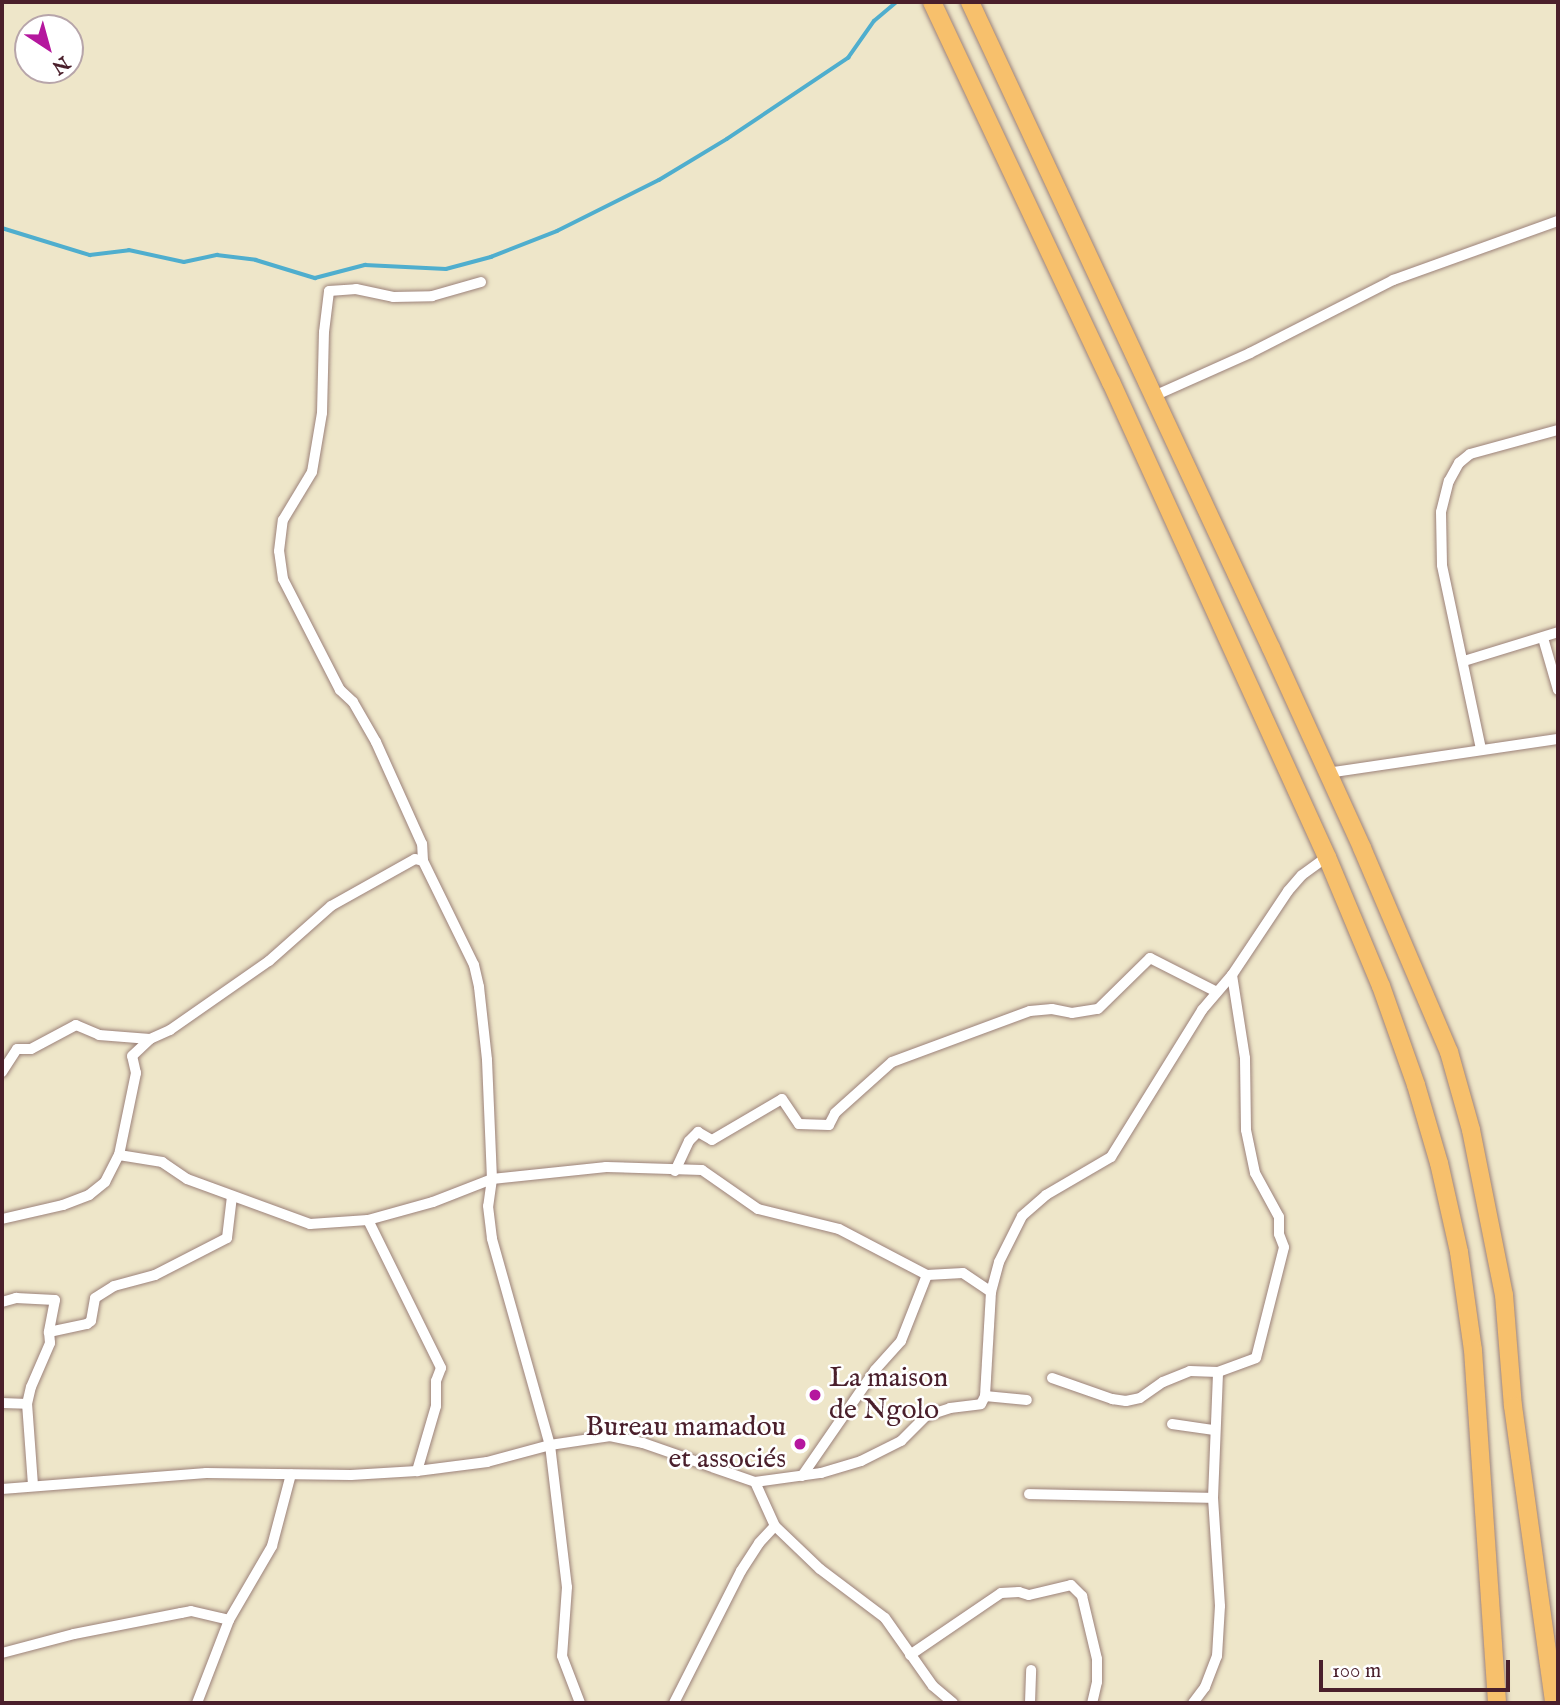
<!DOCTYPE html>
<html>
<head>
<meta charset="utf-8">
<style>
	body { margin:0 }
	#map { position:relative; width:1560px; height:1705px; overflow:hidden; background:#eee6c9; font-family:"IM FELL English",serif }
	div>[style] { position:absolute }
	.stream>* { height:3.5px; margin:-1.75px; padding:0 1.75px; transform-origin:1.75px; border-radius:1.75px; background:#4faece }
	.roads { filter:drop-shadow(0 0 2px #9c827a) drop-shadow(0 0 2px #9c827a) }
	.minor>* { height:10px; margin:-5px; padding:0 5px; transform-origin:5px; border-radius:5px; background:#fff }
	.trunk>* { height:18px; margin:-9px; padding:0 9px; transform-origin:9px; border-radius:9px; background:#f7c06c }
	.dots>* { width:19px; height:19px; translate:-50% -50%; box-sizing:border-box; border:4px solid #fff; border-radius:50% }
	span { translate:-50% -50%; white-space:nowrap; text-align:center; line-height:1.15; -webkit-text-stroke:5px #fff; paint-order:stroke }
	.poi-label { font-size:28px; color:#4a1f2b }
	.left { translate:0 -50%; text-align:left }
	.right { translate:-100% -50%; text-align:right }
	.frame { position:absolute; inset:0; border:4px solid #4a1f2b; pointer-events:none }
	.north { position:absolute; left:14px; top:14px; width:70px; height:70px; box-sizing:border-box; background:#fff; border:2px solid #b7a5aa; border-radius:50%; rotate:144deg; font-size:19px; font-weight:700; line-height:28px; text-align:center; color:#4a1f2b }
	.north::after { content:''; display:block; margin:auto; width:24px; height:32px; background:#b5179e; clip-path:polygon(50% 0,100% 100%,50% 72%,0 100%) }
	.scale { position:absolute; left:1319px; top:1660px; width:191px; height:32px; box-sizing:border-box; border:4px solid #4a1f2b; border-top:0; padding-left:9px; font-size:21px; line-height:24px; white-space:nowrap; color:#4a1f2b; -webkit-text-stroke:5px #fff; paint-order:stroke }
</style>
</head>
<body>
<div id="map">
	<div class="stream">
		<i style="left:2px;top:228px;width:92px;rotate:17.1deg"></i>
		<i style="left:90px;top:255px;width:39px;rotate:-7deg"></i>
		<i style="left:129px;top:250px;width:56px;rotate:12.3deg"></i>
		<i style="left:184px;top:262px;width:34px;rotate:-12deg"></i>
		<i style="left:217px;top:255px;width:39px;rotate:7deg"></i>
		<i style="left:256px;top:260px;width:62px;rotate:17deg"></i>
		<i style="left:315px;top:278px;width:52px;rotate:-14.6deg"></i>
		<i style="left:365px;top:265px;width:81px;rotate:2.8deg"></i>
		<i style="left:446px;top:269px;width:47px;rotate:-14.9deg"></i>
		<i style="left:491px;top:257px;width:71px;rotate:-21.5deg"></i>
		<i style="left:557px;top:231px;width:114px;rotate:-26.6deg"></i>
		<i style="left:659px;top:180px;width:79px;rotate:-31.1deg"></i>
		<i style="left:727px;top:139px;width:146px;rotate:-33.8deg"></i>
		<i style="left:848px;top:58px;width:45px;rotate:-54.9deg"></i>
		<i style="left:874px;top:21px;width:30px;rotate:-40deg"></i>
	</div>
	<div class="roads">
		<div class="minor">
			<i style="left:1154px;top:396px;width:105px;rotate:-24.1deg"></i>
			<i style="left:1250px;top:353px;width:161px;rotate:-27deg"></i>
			<i style="left:1393px;top:280px;width:175px;rotate:-19.7deg"></i>
			<i style="left:1543px;top:638px;width:54px;rotate:73.9deg"></i>
			<i style="left:1464px;top:661px;width:98px;rotate:-17.1deg"></i>
			<i style="left:1481px;top:749px;width:188px;rotate:-102deg"></i>
			<i style="left:1442px;top:565px;width:53px;rotate:-91.1deg"></i>
			<i style="left:1441px;top:512px;width:32px;rotate:-76deg"></i>
			<i style="left:1449px;top:481px;width:21px;rotate:-61deg"></i>
			<i style="left:1459px;top:463px;width:14px;rotate:-39deg"></i>
			<i style="left:1470px;top:454px;width:91px;rotate:-15.3deg"></i>
			<i style="left:1327px;top:773px;width:233px;rotate:-8.4deg"></i>
			<i style="left:423px;top:861px;width:17px;rotate:-93deg"></i>
			<i style="left:422px;top:844px;width:112px;rotate:-114.3deg"></i>
			<i style="left:376px;top:742px;width:46px;rotate:-119.9deg"></i>
			<i style="left:353px;top:702px;width:18px;rotate:-137deg"></i>
			<i style="left:340px;top:690px;width:125px;rotate:-117.2deg"></i>
			<i style="left:283px;top:579px;width:28px;rotate:-98deg"></i>
			<i style="left:279px;top:551px;width:31px;rotate:-83deg"></i>
			<i style="left:283px;top:520px;width:56px;rotate:-58.9deg"></i>
			<i style="left:312px;top:472px;width:60px;rotate:-80.4deg"></i>
			<i style="left:322px;top:413px;width:81px;rotate:-88.6deg"></i>
			<i style="left:324px;top:332px;width:41px;rotate:-83deg"></i>
			<i style="left:329px;top:291px;width:27px;rotate:-4deg"></i>
			<i style="left:356px;top:289px;width:38px;rotate:12deg"></i>
			<i style="left:393px;top:297px;width:39px;rotate:-1deg"></i>
			<i style="left:432px;top:296px;width:51px;rotate:-15.9deg"></i>
			<i style="left:2px;top:1072px;width:27px;rotate:-57deg"></i>
			<i style="left:17px;top:1049px;width:14px"></i>
			<i style="left:31px;top:1049px;width:51px;rotate:-28.1deg"></i>
			<i style="left:76px;top:1025px;width:25px;rotate:23deg"></i>
			<i style="left:99px;top:1035px;width:51px;rotate:4.5deg"></i>
			<i style="left:119px;top:1155px;width:44px;rotate:9.2deg"></i>
			<i style="left:162px;top:1162px;width:30px;rotate:34deg"></i>
			<i style="left:187px;top:1179px;width:131px;rotate:20.1deg"></i>
			<i style="left:310px;top:1224px;width:58px;rotate:-3.9deg"></i>
			<i style="left:368px;top:1220px;width:67px;rotate:-15.5deg"></i>
			<i style="left:433px;top:1202px;width:63px;rotate:-21.3deg"></i>
			<i style="left:492px;top:1179px;width:115px;rotate:-6deg"></i>
			<i style="left:606px;top:1167px;width:96px;rotate:1.8deg"></i>
			<i style="left:702px;top:1170px;width:68px;rotate:34.9deg"></i>
			<i style="left:758px;top:1209px;width:83px;rotate:13.9deg"></i>
			<i style="left:839px;top:1229px;width:99px;rotate:27.6deg"></i>
			<i style="left:927px;top:1275px;width:36px;rotate:-3deg"></i>
			<i style="left:963px;top:1273px;width:34px;rotate:34deg"></i>
			<i style="left:675px;top:1171px;width:33px;rotate:-65deg"></i>
			<i style="left:689px;top:1141px;width:13px;rotate:-45deg"></i>
			<i style="left:698px;top:1132px;width:16px;rotate:30deg"></i>
			<i style="left:712px;top:1140px;width:81px;rotate:-30.4deg"></i>
			<i style="left:782px;top:1099px;width:30px;rotate:56deg"></i>
			<i style="left:799px;top:1124px;width:30px;rotate:2deg"></i>
			<i style="left:829px;top:1125px;width:13px;rotate:-63deg"></i>
			<i style="left:835px;top:1113px;width:76px;rotate:-41.8deg"></i>
			<i style="left:892px;top:1062px;width:147px;rotate:-20.3deg"></i>
			<i style="left:1030px;top:1011px;width:22px;rotate:-5deg"></i>
			<i style="left:1052px;top:1009px;width:20px;rotate:11deg"></i>
			<i style="left:1072px;top:1013px;width:26px;rotate:-9deg"></i>
			<i style="left:1098px;top:1009px;width:73px;rotate:-44.4deg"></i>
			<i style="left:1150px;top:958px;width:75px;rotate:26.9deg"></i>
			<i style="left:2px;top:1219px;width:63px;rotate:-12.9deg"></i>
			<i style="left:63px;top:1205px;width:28px;rotate:-21deg"></i>
			<i style="left:89px;top:1195px;width:21px;rotate:-39deg"></i>
			<i style="left:105px;top:1182px;width:30px;rotate:-63deg"></i>
			<i style="left:119px;top:1155px;width:84px;rotate:-78.3deg"></i>
			<i style="left:136px;top:1073px;width:17px;rotate:-103deg"></i>
			<i style="left:132px;top:1056px;width:25px;rotate:-43deg"></i>
			<i style="left:150px;top:1039px;width:22px;rotate:-24deg"></i>
			<i style="left:170px;top:1030px;width:121px;rotate:-34.9deg"></i>
			<i style="left:269px;top:961px;width:83px;rotate:-41.6deg"></i>
			<i style="left:331px;top:906px;width:96px;rotate:-29.2deg"></i>
			<i style="left:415px;top:859px;width:8px;rotate:14deg"></i>
			<i style="left:423px;top:861px;width:116px;rotate:63.9deg"></i>
			<i style="left:474px;top:965px;width:23px;rotate:77deg"></i>
			<i style="left:479px;top:987px;width:73px;rotate:83.7deg"></i>
			<i style="left:487px;top:1060px;width:119px;rotate:87.6deg"></i>
			<i style="left:492px;top:1179px;width:27px;rotate:98deg"></i>
			<i style="left:488px;top:1206px;width:33px;rotate:83deg"></i>
			<i style="left:492px;top:1239px;width:214px;rotate:74.3deg"></i>
			<i style="left:550px;top:1445px;width:143px;rotate:83.2deg"></i>
			<i style="left:567px;top:1587px;width:69px;rotate:94.1deg"></i>
			<i style="left:562px;top:1656px;width:50px;rotate:69deg"></i>
			<i style="left:368px;top:1220px;width:165px;rotate:63.7deg"></i>
			<i style="left:441px;top:1368px;width:14px;rotate:111deg"></i>
			<i style="left:436px;top:1381px;width:25px;rotate:90deg"></i>
			<i style="left:436px;top:1406px;width:68px;rotate:106.3deg"></i>
			<i style="left:2px;top:1302px;width:15px;rotate:-16deg"></i>
			<i style="left:16px;top:1298px;width:39px;rotate:3deg"></i>
			<i style="left:55px;top:1300px;width:33px;rotate:101deg"></i>
			<i style="left:1052px;top:1378px;width:64px;rotate:19.3deg"></i>
			<i style="left:1112px;top:1399px;width:14px;rotate:8deg"></i>
			<i style="left:1126px;top:1401px;width:14px;rotate:-12deg"></i>
			<i style="left:1140px;top:1398px;width:28px;rotate:-35deg"></i>
			<i style="left:1163px;top:1382px;width:29px;rotate:-22deg"></i>
			<i style="left:1190px;top:1371px;width:28px;rotate:2deg"></i>
			<i style="left:1218px;top:1372px;width:40px;rotate:-20.2deg"></i>
			<i style="left:1256px;top:1358px;width:114px;rotate:-75.8deg"></i>
			<i style="left:1284px;top:1247px;width:14px;rotate:-111deg"></i>
			<i style="left:1279px;top:1234px;width:17px;rotate:-90deg"></i>
			<i style="left:1279px;top:1217px;width:50px;rotate:-118.6deg"></i>
			<i style="left:1255px;top:1173px;width:44px;rotate:-101.8deg"></i>
			<i style="left:1246px;top:1130px;width:72px;rotate:-90.8deg"></i>
			<i style="left:1245px;top:1058px;width:84px;rotate:-98.9deg"></i>
			<i style="left:985px;top:1396px;width:42px;rotate:5.4deg"></i>
			<i style="left:2px;top:1403px;width:25px;rotate:2deg"></i>
			<i style="left:1172px;top:1424px;width:41px;rotate:8.3deg"></i>
			<i style="left:802px;top:1476px;width:129px;rotate:-55.4deg"></i>
			<i style="left:875px;top:1370px;width:39px;rotate:-48deg"></i>
			<i style="left:901px;top:1341px;width:71px;rotate:-68.5deg"></i>
			<i style="left:755px;top:1482px;width:48px;rotate:65.6deg"></i>
			<i style="left:775px;top:1526px;width:62px;rotate:43.7deg"></i>
			<i style="left:820px;top:1569px;width:81px;rotate:37deg"></i>
			<i style="left:885px;top:1618px;width:83px;rotate:54.8deg"></i>
			<i style="left:933px;top:1686px;width:26px;rotate:40deg"></i>
			<i style="left:33px;top:1485px;width:81px;rotate:-94.2deg"></i>
			<i style="left:27px;top:1404px;width:17px;rotate:-77deg"></i>
			<i style="left:31px;top:1387px;width:48px;rotate:-66.6deg"></i>
			<i style="left:50px;top:1343px;width:11px;rotate:-95deg"></i>
			<i style="left:49px;top:1332px;width:39px;rotate:-12deg"></i>
			<i style="left:87px;top:1324px;width:5px;rotate:-37deg"></i>
			<i style="left:91px;top:1321px;width:23px;rotate:-80deg"></i>
			<i style="left:95px;top:1298px;width:22px;rotate:-32deg"></i>
			<i style="left:114px;top:1286px;width:42px;rotate:-15deg"></i>
			<i style="left:155px;top:1275px;width:81px;rotate:-27.2deg"></i>
			<i style="left:227px;top:1238px;width:42px;rotate:-83.2deg"></i>
			<i style="left:2px;top:1489px;width:205px;rotate:-4.5deg"></i>
			<i style="left:206px;top:1473px;width:145px;rotate:0.8deg"></i>
			<i style="left:351px;top:1475px;width:66px;rotate:-3.5deg"></i>
			<i style="left:417px;top:1471px;width:71px;rotate:-7.3deg"></i>
			<i style="left:487px;top:1462px;width:65px;rotate:-15.1deg"></i>
			<i style="left:550px;top:1445px;width:61px;rotate:-8.5deg"></i>
			<i style="left:610px;top:1436px;width:34px;rotate:12deg"></i>
			<i style="left:643px;top:1443px;width:119px;rotate:19.2deg"></i>
			<i style="left:755px;top:1482px;width:67px;rotate:-7.8deg"></i>
			<i style="left:821px;top:1473px;width:42px;rotate:-16.7deg"></i>
			<i style="left:861px;top:1461px;width:45px;rotate:-26.6deg"></i>
			<i style="left:901px;top:1441px;width:35px;rotate:-45deg"></i>
			<i style="left:926px;top:1416px;width:25px;rotate:-18deg"></i>
			<i style="left:950px;top:1408px;width:31px;rotate:-7deg"></i>
			<i style="left:981px;top:1404px;width:9px;rotate:-63deg"></i>
			<i style="left:985px;top:1396px;width:104px;rotate:-86.7deg"></i>
			<i style="left:991px;top:1292px;width:31px;rotate:-75deg"></i>
			<i style="left:999px;top:1262px;width:51px;rotate:-63.4deg"></i>
			<i style="left:1022px;top:1216px;width:32px;rotate:-41deg"></i>
			<i style="left:1046px;top:1195px;width:75px;rotate:-30.3deg"></i>
			<i style="left:1111px;top:1157px;width:173px;rotate:-58.2deg"></i>
			<i style="left:1202px;top:1010px;width:46px;rotate:-49.4deg"></i>
			<i style="left:1232px;top:975px;width:101px;rotate:-56.3deg"></i>
			<i style="left:1288px;top:891px;width:21px;rotate:-49deg"></i>
			<i style="left:1302px;top:875px;width:31px;rotate:-36deg"></i>
			<i style="left:1029px;top:1494px;width:184px;rotate:1.2deg"></i>
			<i style="left:2px;top:1653px;width:74px;rotate:-14.8deg"></i>
			<i style="left:74px;top:1634px;width:109px;rotate:-11.1deg"></i>
			<i style="left:181px;top:1613px;width:10px;rotate:-11deg"></i>
			<i style="left:191px;top:1611px;width:39px;rotate:13deg"></i>
			<i style="left:910px;top:1655px;width:110px;rotate:-34.3deg"></i>
			<i style="left:1001px;top:1593px;width:18px;rotate:-3deg"></i>
			<i style="left:1019px;top:1592px;width:10px;rotate:17deg"></i>
			<i style="left:1029px;top:1595px;width:43px;rotate:-13.4deg"></i>
			<i style="left:1071px;top:1585px;width:16px;rotate:45deg"></i>
			<i style="left:1082px;top:1596px;width:65px;rotate:76.6deg"></i>
			<i style="left:1097px;top:1659px;width:23px;rotate:90deg"></i>
			<i style="left:1097px;top:1682px;width:22px;rotate:103deg"></i>
			<i style="left:197px;top:1703px;width:89px;rotate:-68.9deg"></i>
			<i style="left:229px;top:1620px;width:86px;rotate:-59.8deg"></i>
			<i style="left:272px;top:1546px;width:74px;rotate:-75.2deg"></i>
			<i style="left:674px;top:1703px;width:148px;rotate:-63.1deg"></i>
			<i style="left:741px;top:1571px;width:33px;rotate:-57deg"></i>
			<i style="left:759px;top:1543px;width:23px;rotate:-47deg"></i>
			<i style="left:1030px;top:1703px;width:33px;rotate:-88deg"></i>
			<i style="left:1193px;top:1703px;width:20px;rotate:-53deg"></i>
			<i style="left:1205px;top:1687px;width:33px;rotate:-69deg"></i>
			<i style="left:1217px;top:1656px;width:50px;rotate:-86.6deg"></i>
			<i style="left:1220px;top:1606px;width:108px;rotate:-93.7deg"></i>
			<i style="left:1213px;top:1498px;width:126px;rotate:-87.7deg"></i>
		</div>
		<div class="trunk">
			<i style="left:932px;top:2px;width:420px;rotate:64.8deg"></i>
			<i style="left:1111px;top:382px;width:522px;rotate:65.55deg"></i>
			<i style="left:1327px;top:857px;width:140px;rotate:67.3deg"></i>
			<i style="left:1381px;top:986px;width:105px;rotate:70.5deg"></i>
			<i style="left:1416px;top:1085px;width:81px;rotate:73.6deg"></i>
			<i style="left:1439px;top:1163px;width:91px;rotate:77.3deg"></i>
			<i style="left:1459px;top:1252px;width:99px;rotate:81.9deg"></i>
			<i style="left:1473px;top:1350px;width:354px;rotate:86.1deg"></i>
			<i style="left:970px;top:2px;width:713px;rotate:65.02deg"></i>
			<i style="left:1271px;top:648px;width:220px;rotate:65.5deg"></i>
			<i style="left:1362px;top:848px;width:222px;rotate:66.9deg"></i>
			<i style="left:1449px;top:1052px;width:81px;rotate:74.2deg"></i>
			<i style="left:1471px;top:1130px;width:168px;rotate:78.7deg"></i>
			<i style="left:1504px;top:1295px;width:111px;rotate:85.4deg"></i>
			<i style="left:1513px;top:1406px;width:300px;rotate:82.1deg"></i>
		</div>
	</div>
	<div class="dots">
		<i style="left:815px;top:1395px;background:#b5179e"></i>
		<i style="left:800px;top:1444px;background:#b5179e"></i>
	</div>
	<div class="poi-label">
		<span class="left" style="left:829px;top:1395px">La maison<br>de Ngolo</span>
		<span class="right" style="left:786px;top:1444px">Bureau mamadou<br>et associés</span>
	</div>
	<div class="frame"></div>
	<div class="north">N</div>
	<div class="scale">100 m</div>
</div>
</body>
</html>
